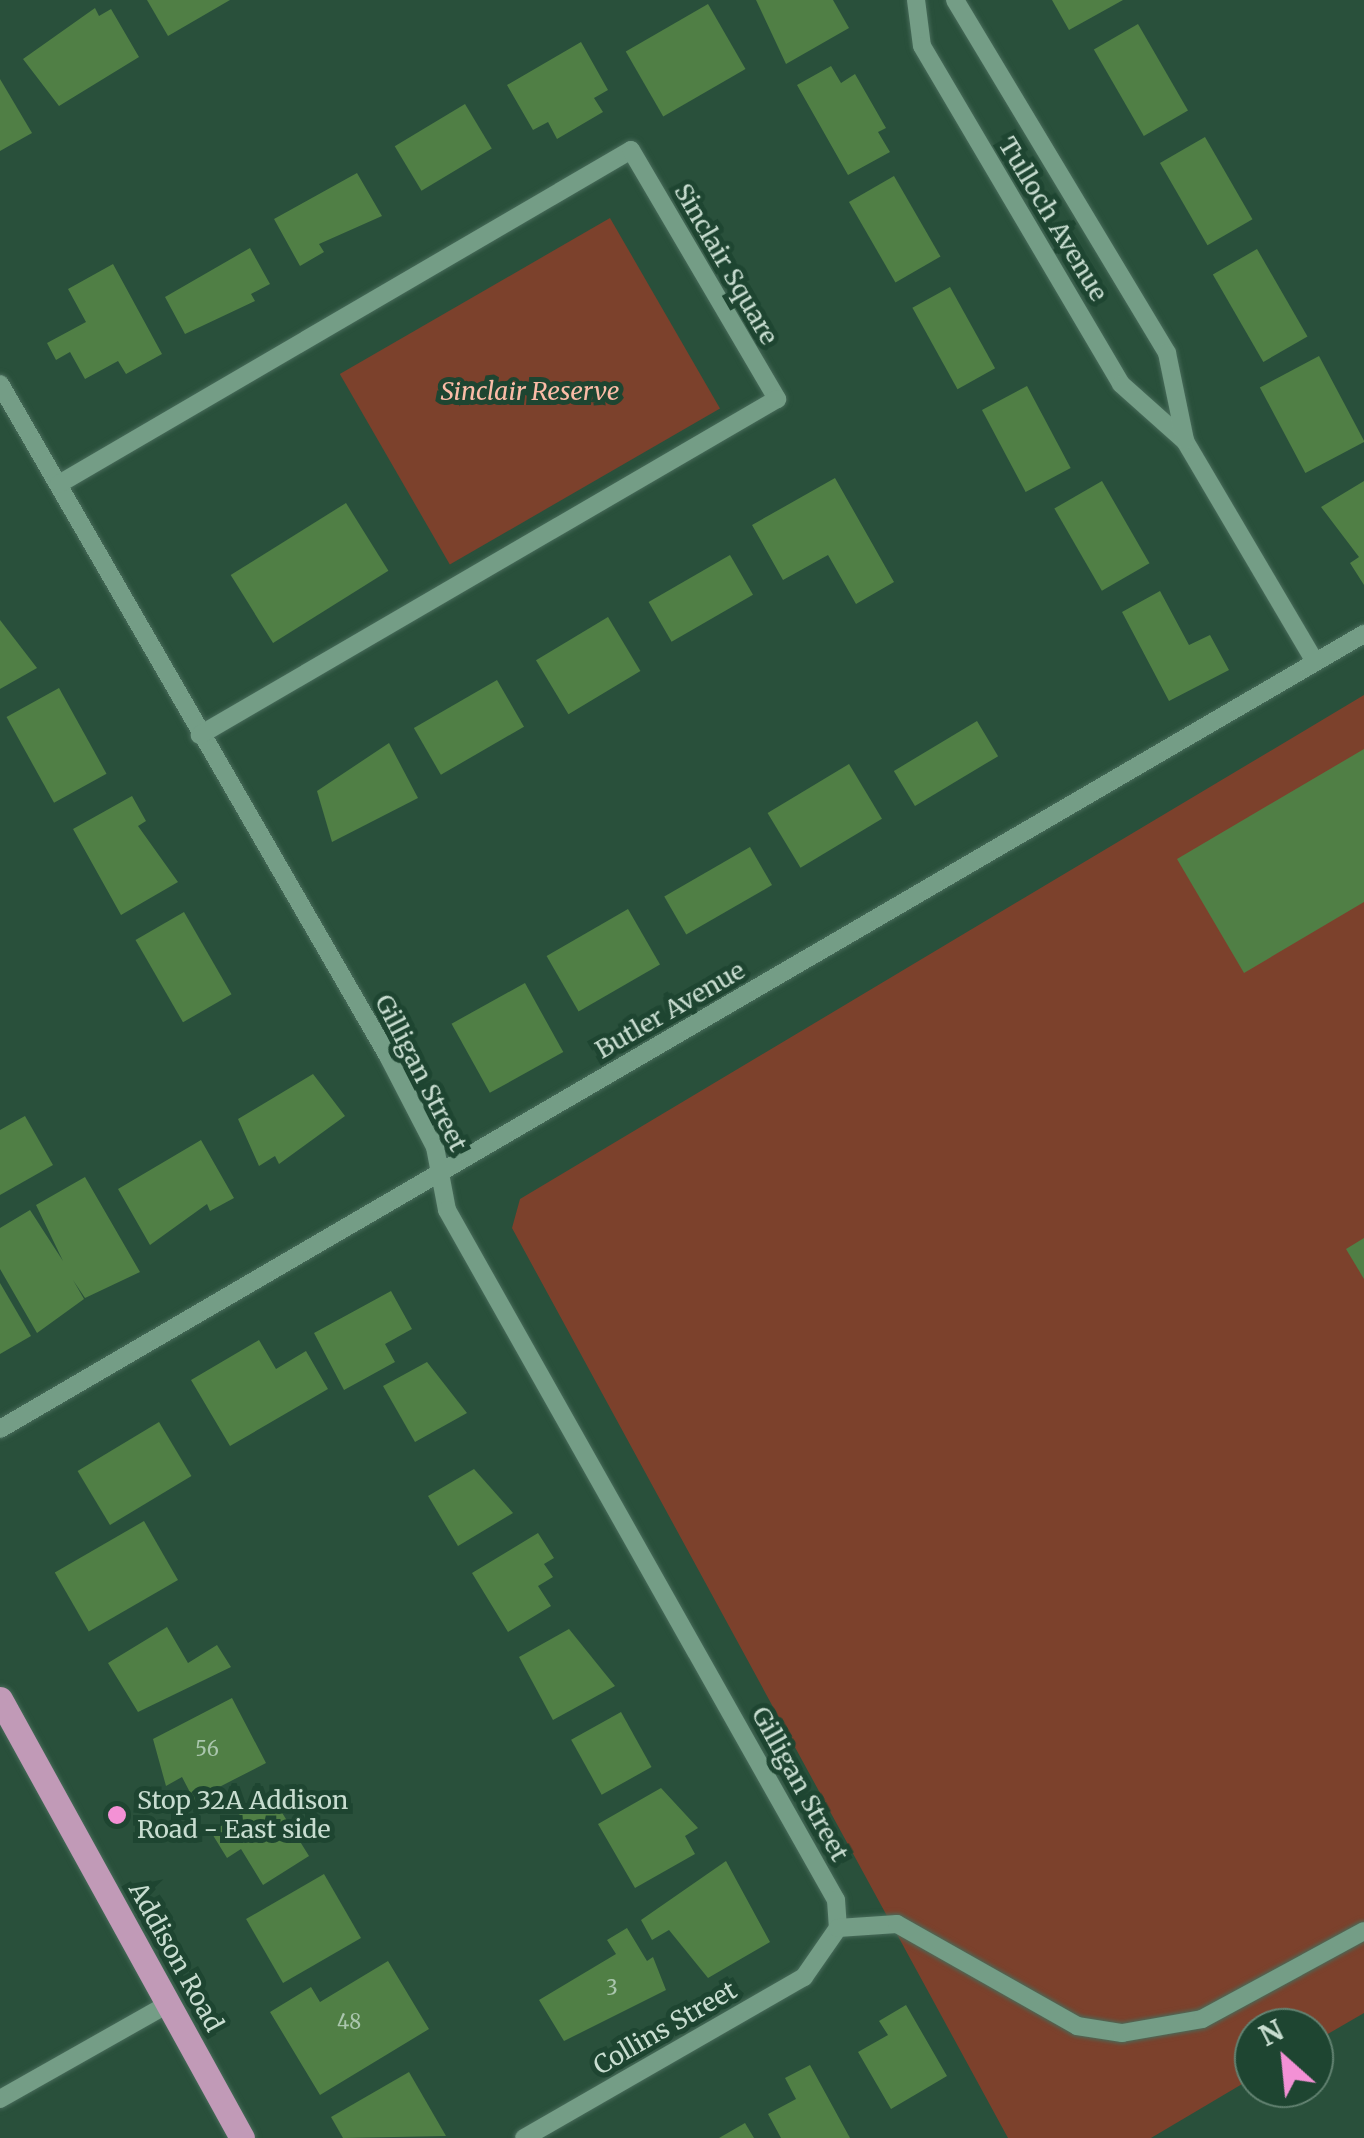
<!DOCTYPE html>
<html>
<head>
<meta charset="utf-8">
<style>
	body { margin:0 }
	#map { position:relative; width:1364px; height:2138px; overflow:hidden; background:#29503b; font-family:Merriweather,serif }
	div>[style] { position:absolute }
	.green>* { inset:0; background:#7c412c; transform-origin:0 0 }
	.building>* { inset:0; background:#507f45; transform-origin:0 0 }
	.roads { filter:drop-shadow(0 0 2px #486b5a) drop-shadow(0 0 2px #486b5a) }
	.minor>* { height:18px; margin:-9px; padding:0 9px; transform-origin:9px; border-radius:9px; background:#749d86 }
	.major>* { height:25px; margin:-12.5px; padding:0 12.5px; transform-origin:12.5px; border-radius:12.5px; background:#c19ab7 }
	.dots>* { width:28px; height:28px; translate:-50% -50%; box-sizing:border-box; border:5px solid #1e4531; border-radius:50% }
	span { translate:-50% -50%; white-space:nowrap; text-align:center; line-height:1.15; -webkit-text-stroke:10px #1e4531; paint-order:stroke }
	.number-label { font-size:20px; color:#aac6ad }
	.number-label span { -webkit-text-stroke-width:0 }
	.street-label { font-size:25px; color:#c8ddd0 }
	.park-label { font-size:25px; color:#fbbca7; font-style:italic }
	.poi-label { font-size:25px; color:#c8ddd0 }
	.left { translate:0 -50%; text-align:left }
	.north { position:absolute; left:1234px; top:2008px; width:100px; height:100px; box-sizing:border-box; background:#1e4531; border:2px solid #628271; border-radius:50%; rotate:333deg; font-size:28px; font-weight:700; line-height:40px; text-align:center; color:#c8ddd0 }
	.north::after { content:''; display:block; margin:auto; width:35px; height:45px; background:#f391d5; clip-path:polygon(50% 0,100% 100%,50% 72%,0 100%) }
</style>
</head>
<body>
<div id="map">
	<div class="green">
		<i style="left:610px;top:218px;width:220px;height:312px;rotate:60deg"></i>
		<i style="clip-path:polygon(1364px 695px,1364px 2013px,1314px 2042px,1314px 2028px,1254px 2028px,1254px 2077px,1151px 2138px,1008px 2138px,512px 1228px,520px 1199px)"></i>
	</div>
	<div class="building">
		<i style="clip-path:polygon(147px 0,230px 0,168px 36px)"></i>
		<i style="clip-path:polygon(756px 0,833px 0,849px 28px,786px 64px)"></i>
		<i style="clip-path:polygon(1052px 0,1123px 0,1069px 30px)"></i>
		<i style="left:708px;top:4px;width:75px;height:95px;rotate:60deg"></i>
		<i style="clip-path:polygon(95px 8px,99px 16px,111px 9px,139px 57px,59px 106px,23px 59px)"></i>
		<i style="left:1138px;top:24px;width:100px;height:51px;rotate:60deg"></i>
		<i style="clip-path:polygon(581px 42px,608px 90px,594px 98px,603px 112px,557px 139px,548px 122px,533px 130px,507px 85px)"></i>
		<i style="clip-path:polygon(831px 66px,841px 83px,855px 74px,886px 128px,878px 132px,890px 152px,848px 175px,797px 85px)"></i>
		<i style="clip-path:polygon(0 79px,32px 133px,0 151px)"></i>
		<i style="left:465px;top:104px;width:52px;height:82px;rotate:59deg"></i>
		<i style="left:1205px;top:137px;width:95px;height:52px;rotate:60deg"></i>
		<i style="clip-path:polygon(357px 173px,382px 216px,319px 244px,324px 252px,300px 266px,274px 219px)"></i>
		<i style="left:894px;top:176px;width:93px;height:52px;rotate:60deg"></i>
		<i style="clip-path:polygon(250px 248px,270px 284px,251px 294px,255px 301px,185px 334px,165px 297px)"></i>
		<i style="left:1257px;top:249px;width:101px;height:51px;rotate:60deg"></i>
		<i style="clip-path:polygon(113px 264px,162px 354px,126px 374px,118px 361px,85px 379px,70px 352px,56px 360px,47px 343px,86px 322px,68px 289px)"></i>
		<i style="left:950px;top:287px;width:93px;height:43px;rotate:61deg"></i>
		<i style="left:1319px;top:356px;width:97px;height:67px;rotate:62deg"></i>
		<i style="left:1027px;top:386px;width:93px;height:51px;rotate:62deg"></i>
		<i style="clip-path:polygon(835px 478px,894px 582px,856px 604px,828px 555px,783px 580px,752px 525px)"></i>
		<i style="left:1102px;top:481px;width:95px;height:55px;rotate:60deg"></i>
		<i style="clip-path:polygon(1364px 481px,1364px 585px,1350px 563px,1359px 557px,1321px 507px)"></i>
		<i style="left:346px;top:503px;width:80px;height:136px;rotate:58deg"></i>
		<i style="left:730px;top:555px;width:46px;height:94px;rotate:60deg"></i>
		<i style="clip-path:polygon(1160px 591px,1189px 645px,1210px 635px,1229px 670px,1169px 701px,1122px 612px)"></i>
		<i style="left:608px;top:617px;width:63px;height:84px;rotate:59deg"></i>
		<i style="clip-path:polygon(0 620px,37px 668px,0 689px)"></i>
		<i style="left:497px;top:680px;width:54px;height:96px;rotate:60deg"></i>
		<i style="left:59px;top:688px;width:98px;height:60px;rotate:61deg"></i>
		<i style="left:977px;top:721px;width:41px;height:97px;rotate:59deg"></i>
		<i style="clip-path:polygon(389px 743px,418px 798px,332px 842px,317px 791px)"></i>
		<i style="clip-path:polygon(1364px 749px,1364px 902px,1244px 973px,1177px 859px)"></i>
		<i style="left:849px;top:764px;width:64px;height:95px;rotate:59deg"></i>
		<i style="clip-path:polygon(132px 796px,146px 821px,138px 826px,178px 882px,121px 915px,73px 829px)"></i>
		<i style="left:750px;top:847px;width:44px;height:99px;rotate:60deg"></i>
		<i style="left:628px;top:909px;width:64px;height:94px;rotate:60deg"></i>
		<i style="left:184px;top:912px;width:95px;height:56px;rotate:60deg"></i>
		<i style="left:525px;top:983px;width:79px;height:84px;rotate:61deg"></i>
		<i style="clip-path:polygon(313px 1074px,345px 1116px,279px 1164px,275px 1156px,259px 1166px,238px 1119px)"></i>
		<i style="clip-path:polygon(25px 1116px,53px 1165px,0 1195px,0 1130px)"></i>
		<i style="clip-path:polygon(201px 1140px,234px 1198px,210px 1211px,207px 1204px,150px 1245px,118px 1189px)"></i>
		<i style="clip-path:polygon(85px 1177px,140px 1272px,85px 1298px,73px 1280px,84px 1299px,37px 1333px,0 1269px,0 1228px,30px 1210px,63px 1261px,36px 1205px)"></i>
		<i style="clip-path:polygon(1364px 1238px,1364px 1279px,1346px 1249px)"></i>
		<i style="clip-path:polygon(0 1283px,31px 1336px,0 1354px)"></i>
		<i style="clip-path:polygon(391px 1291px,412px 1329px,385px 1344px,395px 1362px,344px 1390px,314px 1333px)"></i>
		<i style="clip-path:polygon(259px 1340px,276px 1369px,306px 1351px,328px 1389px,230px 1446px,191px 1380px)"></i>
		<i style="clip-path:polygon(427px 1362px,467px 1413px,415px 1442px,383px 1386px)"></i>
		<i style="left:159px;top:1422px;width:63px;height:95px;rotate:59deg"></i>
		<i style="clip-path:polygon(474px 1469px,513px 1513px,458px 1546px,428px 1496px)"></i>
		<i style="left:144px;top:1521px;width:68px;height:103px;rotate:60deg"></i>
		<i style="clip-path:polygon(538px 1533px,554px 1558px,544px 1564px,553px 1577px,538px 1586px,551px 1606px,508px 1632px,472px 1573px)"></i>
		<i style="clip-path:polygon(167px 1627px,188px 1663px,217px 1645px,231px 1667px,138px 1712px,108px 1663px)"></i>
		<i style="clip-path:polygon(569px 1629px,615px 1686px,553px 1720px,519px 1657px)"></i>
		<i style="clip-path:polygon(232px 1698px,266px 1763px,194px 1800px,182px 1777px,166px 1786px,153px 1739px)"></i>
		<i style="left:621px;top:1712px;width:63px;height:57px;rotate:61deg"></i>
		<i style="clip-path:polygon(661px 1788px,698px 1828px,685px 1836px,695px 1854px,635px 1888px,598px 1824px)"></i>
		<i style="clip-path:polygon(271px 1795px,309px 1856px,263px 1885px,241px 1849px,227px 1858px,211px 1832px)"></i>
		<i style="clip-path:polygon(726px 1861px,770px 1942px,708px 1978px,669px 1930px,652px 1940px,641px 1920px)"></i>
		<i style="left:324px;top:1874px;width:74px;height:90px;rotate:60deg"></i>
		<i style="clip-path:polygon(627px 1928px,647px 1961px,653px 1957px,666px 1990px,564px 2041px,539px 2000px,616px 1954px,607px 1940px)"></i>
		<i style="clip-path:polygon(388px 1961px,429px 2029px,320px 2095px,270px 2012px,311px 1987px,320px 2002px)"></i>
		<i style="clip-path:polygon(906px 2005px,947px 2076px,891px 2109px,858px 2052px,888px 2035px,879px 2021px)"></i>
		<i style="clip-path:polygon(810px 2065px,850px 2138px,781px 2138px,768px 2114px,796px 2099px,785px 2078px)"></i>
		<i style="clip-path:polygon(409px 2072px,446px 2136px,343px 2138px,331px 2117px)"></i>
		<i style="clip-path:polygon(745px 2123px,754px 2138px,719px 2138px)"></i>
	</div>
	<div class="roads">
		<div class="minor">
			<i style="left:916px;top:0;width:46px;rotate:82.6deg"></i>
			<i style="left:922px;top:46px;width:392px;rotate:59.5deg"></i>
			<i style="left:1121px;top:384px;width:86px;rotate:41.7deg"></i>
			<i style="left:1185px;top:441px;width:256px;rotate:59.5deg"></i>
			<i style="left:955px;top:0;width:412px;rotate:59deg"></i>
			<i style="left:1167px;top:353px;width:89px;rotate:78.3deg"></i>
			<i style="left:0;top:384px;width:776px;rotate:60deg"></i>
			<i style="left:388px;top:1056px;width:102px;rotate:62.7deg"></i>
			<i style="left:435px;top:1147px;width:64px;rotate:79.2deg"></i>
			<i style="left:447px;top:1210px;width:792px;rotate:60.59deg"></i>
			<i style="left:836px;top:1900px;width:28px;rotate:86deg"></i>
			<i style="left:838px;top:1928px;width:60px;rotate:124.8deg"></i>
			<i style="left:804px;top:1977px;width:323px;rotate:150.1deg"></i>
			<i style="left:59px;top:484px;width:662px;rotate:-30.28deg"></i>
			<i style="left:631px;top:150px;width:289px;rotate:59.6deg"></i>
			<i style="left:777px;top:399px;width:668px;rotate:149.79deg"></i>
			<i style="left:0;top:1429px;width:1579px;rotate:-30.24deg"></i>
			<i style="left:838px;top:1928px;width:59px;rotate:-3.9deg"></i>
			<i style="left:897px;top:1924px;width:207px;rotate:29.5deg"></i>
			<i style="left:1077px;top:2026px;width:46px;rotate:8.8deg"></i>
			<i style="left:1122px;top:2033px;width:81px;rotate:-9.9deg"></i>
			<i style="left:1202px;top:2019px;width:184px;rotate:-28.5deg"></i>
			<i style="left:0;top:2099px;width:193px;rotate:-29.5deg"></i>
		</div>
		<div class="major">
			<i style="left:0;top:1699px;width:501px;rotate:61.13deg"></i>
		</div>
	</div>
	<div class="dots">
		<i style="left:117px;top:1815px;background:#f391d5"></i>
	</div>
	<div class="number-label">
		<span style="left:207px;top:1748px">56</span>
		<span style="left:612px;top:1987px">3</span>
		<span style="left:349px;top:2021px">48</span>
	</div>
	<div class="street-label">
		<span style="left:1053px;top:219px;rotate:59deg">Tulloch Avenue</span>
		<span style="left:726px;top:264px;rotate:60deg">Sinclair Square</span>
		<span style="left:670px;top:1010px;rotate:-30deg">Butler Avenue</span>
		<span style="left:421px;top:1073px;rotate:63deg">Gilligan Street</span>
		<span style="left:800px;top:1784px;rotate:61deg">Gilligan Street</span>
		<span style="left:176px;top:1957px;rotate:61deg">Addison Road</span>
		<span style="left:665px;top:2028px;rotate:-30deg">Collins Street</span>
	</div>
	<div class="park-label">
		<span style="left:530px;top:391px">Sinclair Reserve</span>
	</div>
	<div class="poi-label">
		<span class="left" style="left:137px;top:1815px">Stop 32A Addison<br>Road - East side</span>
	</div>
	<div class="north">N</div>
</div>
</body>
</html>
